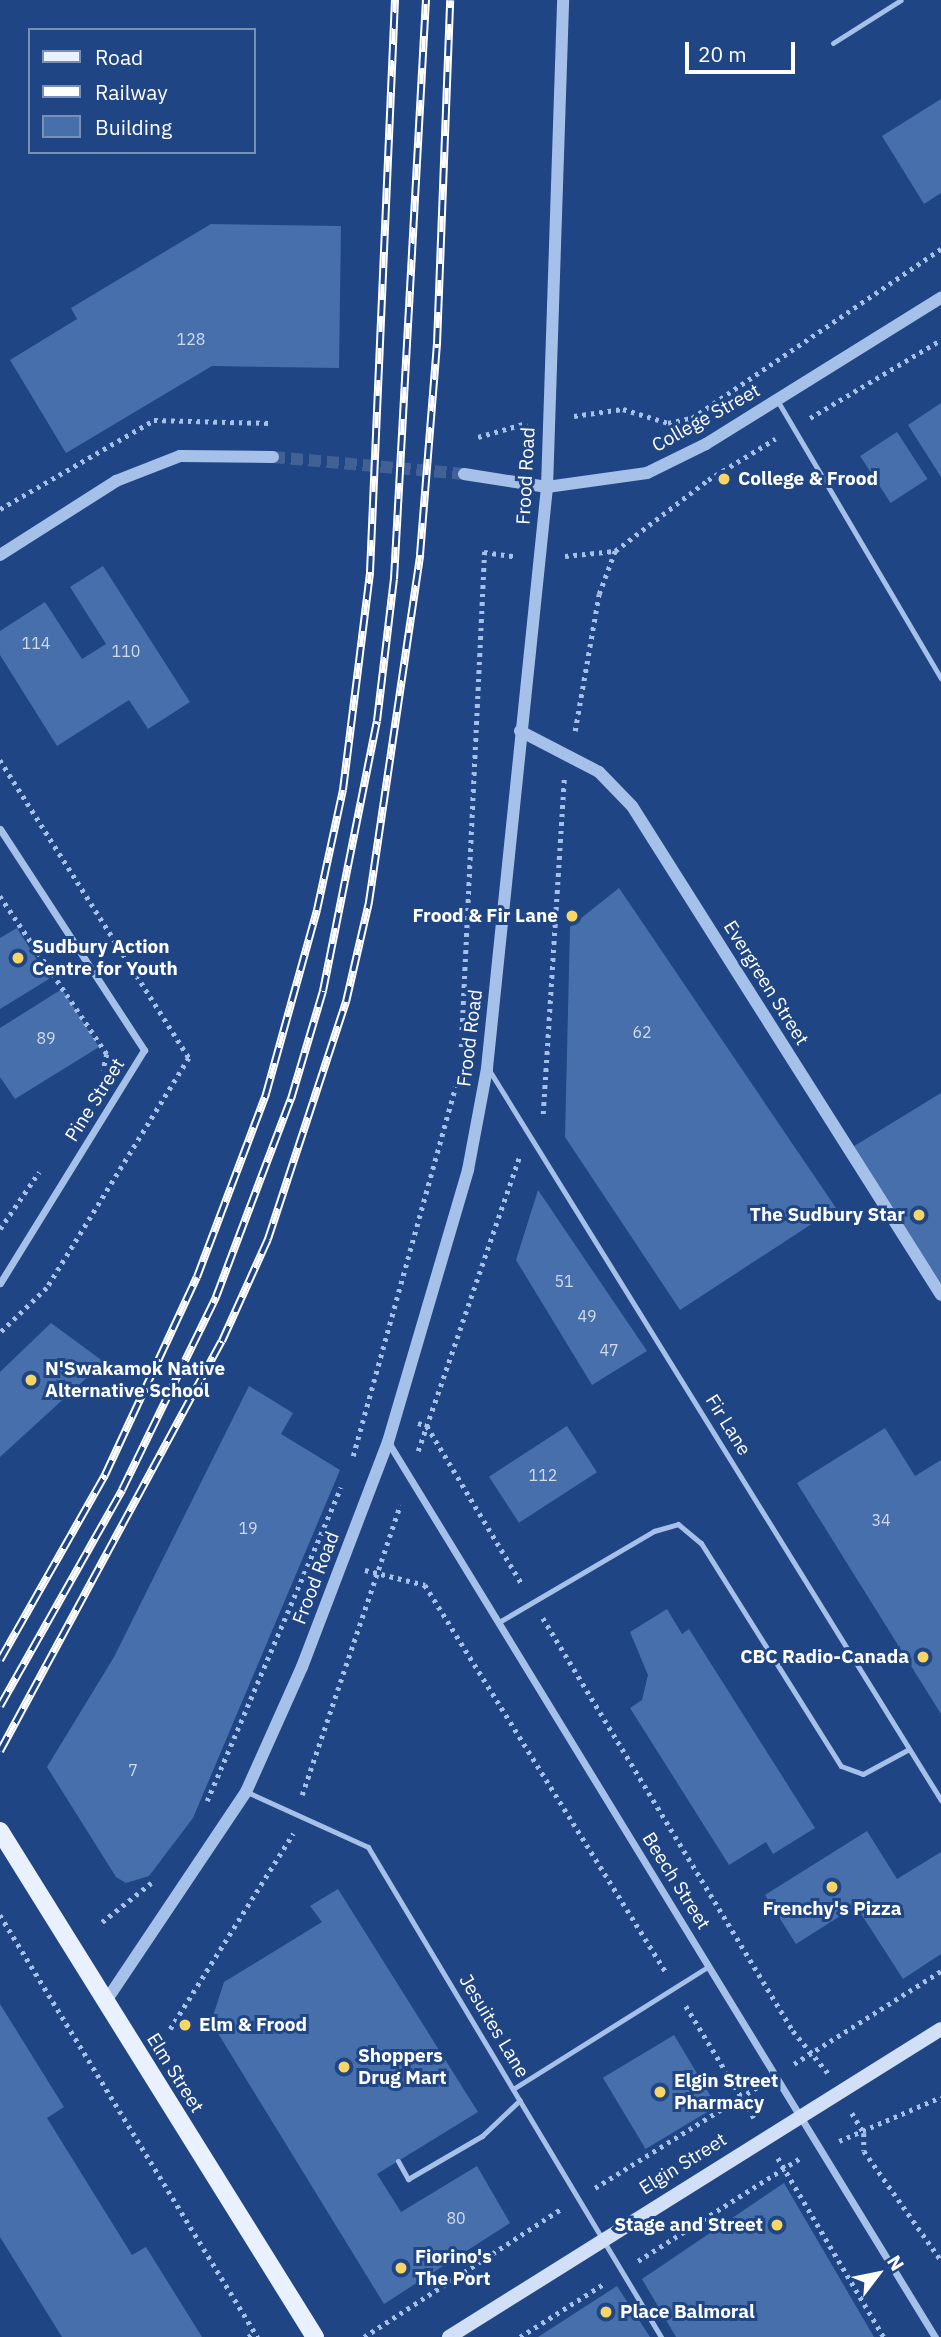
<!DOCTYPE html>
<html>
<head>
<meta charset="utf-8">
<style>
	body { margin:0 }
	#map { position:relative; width:941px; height:2337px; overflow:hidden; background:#1f4584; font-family:"IBM Plex Sans",sans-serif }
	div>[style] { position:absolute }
	.building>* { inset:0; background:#476fac; transform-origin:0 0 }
	.tertiary-tunnel>* { height:12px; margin-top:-6px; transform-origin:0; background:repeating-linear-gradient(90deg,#416196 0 12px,transparent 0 18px) }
	.path>* { height:4.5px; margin-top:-2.25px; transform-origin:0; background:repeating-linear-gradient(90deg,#a6c1e9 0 3.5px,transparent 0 8.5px) }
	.service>* { height:5px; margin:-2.5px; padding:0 2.5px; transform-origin:2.5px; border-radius:2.5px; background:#a6c1e9 }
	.minor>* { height:7px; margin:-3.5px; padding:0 3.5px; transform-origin:3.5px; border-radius:3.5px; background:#a6c1e9 }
	.tertiary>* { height:12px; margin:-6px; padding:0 6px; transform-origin:6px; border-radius:6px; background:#a6c1e9 }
	.secondary>* { height:14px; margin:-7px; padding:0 7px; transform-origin:7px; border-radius:7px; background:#d1dff7 }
	.primary>* { height:18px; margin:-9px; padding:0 9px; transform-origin:9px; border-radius:9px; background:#e9f0fe }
	.rail>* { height:8px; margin-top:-4px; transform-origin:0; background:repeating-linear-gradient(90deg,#1f4584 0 16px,#fff 0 32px); box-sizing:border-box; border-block:2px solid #fff }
	.dots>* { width:19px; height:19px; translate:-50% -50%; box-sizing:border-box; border:4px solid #1f4584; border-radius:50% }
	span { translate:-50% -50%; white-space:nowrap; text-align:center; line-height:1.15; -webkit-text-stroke:6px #1f4584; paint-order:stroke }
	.number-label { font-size:16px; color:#d1dbea }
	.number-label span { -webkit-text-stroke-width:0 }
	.street-label { font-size:19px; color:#fff }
	.poi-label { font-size:19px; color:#fff; font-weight:700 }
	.left { translate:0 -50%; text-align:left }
	.right { translate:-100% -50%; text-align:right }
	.legend { position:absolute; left:28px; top:28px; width:228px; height:126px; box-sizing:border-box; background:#1f4584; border:2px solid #798fb5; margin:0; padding:9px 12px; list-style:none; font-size:21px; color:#fff }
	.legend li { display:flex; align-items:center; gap:14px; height:35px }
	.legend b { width:35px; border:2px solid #798fb5 }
	.north { position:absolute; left:843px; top:2239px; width:70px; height:70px; -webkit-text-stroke:5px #1f4584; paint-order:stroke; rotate:58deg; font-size:19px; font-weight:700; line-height:28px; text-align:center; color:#fff }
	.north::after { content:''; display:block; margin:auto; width:24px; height:32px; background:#fff; clip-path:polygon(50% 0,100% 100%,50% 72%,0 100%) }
	.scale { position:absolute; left:685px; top:42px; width:110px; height:32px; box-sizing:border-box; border:4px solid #fff; border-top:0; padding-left:9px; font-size:21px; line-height:24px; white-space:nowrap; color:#fff; -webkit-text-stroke:5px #1f4584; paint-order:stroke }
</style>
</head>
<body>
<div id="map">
	<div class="building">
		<i style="clip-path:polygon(941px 99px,941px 193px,924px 204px,882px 136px)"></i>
		<i style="clip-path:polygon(211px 224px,341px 226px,339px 368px,212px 366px,66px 453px,10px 360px,77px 319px,71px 308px)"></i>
		<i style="clip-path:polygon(941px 403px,941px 477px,908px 425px)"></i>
		<i style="left:897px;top:432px;width:56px;height:44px;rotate:57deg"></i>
		<i style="clip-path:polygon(103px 566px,190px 702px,148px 729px,129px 700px,57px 746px,0 655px,0 631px,45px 602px,82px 659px,106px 644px,70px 587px)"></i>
		<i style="clip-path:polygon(619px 888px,836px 1208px,680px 1310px,565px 1137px,570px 927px)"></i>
		<i style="clip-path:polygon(17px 928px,49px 979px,0 1009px,0 938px)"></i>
		<i style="clip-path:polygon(62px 989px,99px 1047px,15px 1099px,0 1077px,0 1028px)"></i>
		<i style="clip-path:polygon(941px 1093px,941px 1283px,851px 1148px)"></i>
		<i style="clip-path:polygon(538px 1190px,647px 1351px,592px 1385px,516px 1260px)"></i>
		<i style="clip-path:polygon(51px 1323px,104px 1362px,0 1457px,0 1372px)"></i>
		<i style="clip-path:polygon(249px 1386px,293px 1413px,281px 1434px,340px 1470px,193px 1818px,149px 1876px,126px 1883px,116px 1877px,47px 1767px,114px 1657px)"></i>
		<i style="left:567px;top:1426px;width:55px;height:93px;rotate:57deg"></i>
		<i style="clip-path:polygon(885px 1428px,915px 1476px,941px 1460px,941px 1714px,797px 1483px)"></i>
		<i style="clip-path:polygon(667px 1609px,682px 1634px,689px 1629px,815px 1828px,773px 1854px,766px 1842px,729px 1865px,630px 1708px,642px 1700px,648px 1675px,630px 1632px)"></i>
		<i style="clip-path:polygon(867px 1831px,897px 1879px,941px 1852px,941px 1954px,903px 1979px,856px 1906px,796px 1944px,765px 1895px)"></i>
		<i style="clip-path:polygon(338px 1889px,478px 2112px,377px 2174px,401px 2212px,477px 2166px,510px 2223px,384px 2304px,211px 2022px,224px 1982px,322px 1922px,310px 1906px)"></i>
		<i style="clip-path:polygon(0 2004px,64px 2107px,47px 2118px,132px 2255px,146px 2247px,202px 2337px,62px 2337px,0 2237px)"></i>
		<i style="left:674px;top:2035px;width:83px;height:83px;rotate:59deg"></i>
		<i style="clip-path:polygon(784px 2183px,874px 2337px,676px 2337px,642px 2279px)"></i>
		<i style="clip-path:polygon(617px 2286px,650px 2337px,538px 2337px)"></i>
	</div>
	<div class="tertiary-tunnel">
		<i style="left:273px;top:457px;width:192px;rotate:5.1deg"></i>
	</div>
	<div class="path">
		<i style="left:574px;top:416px;width:49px;rotate:-8.1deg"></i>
		<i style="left:623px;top:409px;width:47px;rotate:17.3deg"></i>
		<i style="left:668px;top:423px;width:25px;rotate:-12deg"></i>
		<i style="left:692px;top:418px;width:301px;rotate:-34.2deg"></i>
		<i style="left:810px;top:418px;width:152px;rotate:-30.8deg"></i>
		<i style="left:478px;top:437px;width:51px;rotate:-15.9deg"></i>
		<i style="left:0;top:509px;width:178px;rotate:-30deg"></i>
		<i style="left:154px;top:420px;width:115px;rotate:1.5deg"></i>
		<i style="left:565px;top:556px;width:50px;rotate:-5.7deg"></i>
		<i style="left:615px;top:551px;width:117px;rotate:-37.4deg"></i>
		<i style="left:708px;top:480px;width:79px;rotate:-31.5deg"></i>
		<i style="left:575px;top:731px;width:139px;rotate:-80.1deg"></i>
		<i style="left:599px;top:594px;width:46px;rotate:-69.6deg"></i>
		<i style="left:0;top:760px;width:353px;rotate:57.6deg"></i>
		<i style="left:189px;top:1058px;width:270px;rotate:121.7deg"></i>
		<i style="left:47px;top:1288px;width:65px;rotate:136.2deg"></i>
		<i style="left:0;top:896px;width:191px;rotate:55.9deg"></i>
		<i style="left:107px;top:1054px;width:17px;rotate:103deg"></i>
		<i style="left:461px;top:1047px;width:496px;rotate:-87.3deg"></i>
		<i style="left:484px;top:552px;width:30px;rotate:8deg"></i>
		<i style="left:543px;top:1114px;width:335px;rotate:-86.4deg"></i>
		<i style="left:0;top:1229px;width:69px;rotate:-55.6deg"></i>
		<i style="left:418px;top:1423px;width:9px;rotate:18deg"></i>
		<i style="left:427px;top:1426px;width:184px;rotate:59deg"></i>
		<i style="left:418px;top:1451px;width:310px;rotate:-71deg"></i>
		<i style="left:353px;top:1456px;width:383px;rotate:-74.5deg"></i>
		<i style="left:365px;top:1570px;width:62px;rotate:14deg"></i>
		<i style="left:425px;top:1585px;width:455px;rotate:58.1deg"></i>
		<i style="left:543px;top:1618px;width:483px;rotate:58.8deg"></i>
		<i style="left:793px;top:2031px;width:55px;rotate:50.2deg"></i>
		<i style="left:302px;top:1795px;width:306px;rotate:-71.3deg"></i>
		<i style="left:207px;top:1801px;width:341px;rotate:-66.9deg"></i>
		<i style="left:0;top:1915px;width:495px;rotate:58.6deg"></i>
		<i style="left:102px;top:1922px;width:63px;rotate:-38.5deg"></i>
		<i style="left:686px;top:2006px;width:131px;rotate:58.7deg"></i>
		<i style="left:170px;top:2029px;width:231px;rotate:-57.8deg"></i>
		<i style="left:794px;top:2064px;width:174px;rotate:-32.3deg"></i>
		<i style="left:852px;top:2113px;width:23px;rotate:59deg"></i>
		<i style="left:864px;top:2133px;width:18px;rotate:90deg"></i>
		<i style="left:864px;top:2151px;width:133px;rotate:54.8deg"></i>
		<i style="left:839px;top:2141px;width:111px;rotate:-23.3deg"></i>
		<i style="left:778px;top:2158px;width:208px;rotate:59.4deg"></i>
		<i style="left:595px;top:2188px;width:191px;rotate:-31.9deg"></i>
		<i style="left:638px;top:2261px;width:191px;rotate:-32.4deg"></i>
		<i style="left:248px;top:2337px;width:8px;rotate:-30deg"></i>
		<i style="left:364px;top:2337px;width:235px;rotate:-33deg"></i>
		<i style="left:520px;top:2337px;width:101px;rotate:-32.4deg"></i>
	</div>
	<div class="service">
		<i style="left:833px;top:43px;width:80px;rotate:-32.3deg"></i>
		<i style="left:777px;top:400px;width:323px;rotate:59.5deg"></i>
		<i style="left:489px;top:1070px;width:859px;rotate:58.24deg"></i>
		<i style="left:499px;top:1622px;width:180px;rotate:-30.4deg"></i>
		<i style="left:654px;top:1531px;width:25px;rotate:-16deg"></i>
		<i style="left:678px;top:1524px;width:30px;rotate:40deg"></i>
		<i style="left:701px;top:1543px;width:263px;rotate:57.9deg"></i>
		<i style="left:841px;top:1766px;width:23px;rotate:20deg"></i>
		<i style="left:863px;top:1774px;width:52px;rotate:-28.5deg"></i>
		<i style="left:247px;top:1792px;width:133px;rotate:24.4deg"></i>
		<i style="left:368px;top:1847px;width:571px;rotate:59.12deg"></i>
		<i style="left:513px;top:2089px;width:231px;rotate:-32.1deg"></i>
		<i style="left:398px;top:2161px;width:21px;rotate:61deg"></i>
		<i style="left:408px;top:2179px;width:86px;rotate:-30.2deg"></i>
		<i style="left:482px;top:2136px;width:52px;rotate:-43.5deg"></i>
	</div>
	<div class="minor">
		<i style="left:0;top:829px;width:264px;rotate:56.9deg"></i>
		<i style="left:144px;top:1050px;width:274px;rotate:121.7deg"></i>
		<i style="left:388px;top:1442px;width:1049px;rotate:58.57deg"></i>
	</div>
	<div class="tertiary">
		<i style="left:464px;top:474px;width:84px;rotate:8.9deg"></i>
		<i style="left:547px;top:487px;width:101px;rotate:-8deg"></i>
		<i style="left:647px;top:473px;width:66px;rotate:-26.2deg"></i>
		<i style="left:706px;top:444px;width:277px;rotate:-31.9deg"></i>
		<i style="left:0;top:555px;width:138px;rotate:-32.5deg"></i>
		<i style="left:116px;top:481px;width:69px;rotate:-21.3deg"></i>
		<i style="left:180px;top:456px;width:93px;rotate:0.6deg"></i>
		<i style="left:520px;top:731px;width:89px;rotate:27.4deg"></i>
		<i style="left:599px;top:772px;width:47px;rotate:45.9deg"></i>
		<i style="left:632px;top:806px;width:578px;rotate:57.71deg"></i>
		<i style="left:106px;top:2001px;width:252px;rotate:-56.2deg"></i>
		<i style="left:246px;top:1792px;width:137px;rotate:-65.9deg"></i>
		<i style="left:302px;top:1667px;width:241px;rotate:-69.1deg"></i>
		<i style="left:388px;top:1442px;width:284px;rotate:-73.6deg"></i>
		<i style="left:468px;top:1170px;width:104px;rotate:-79.4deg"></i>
		<i style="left:487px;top:1068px;width:584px;rotate:-84.1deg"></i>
		<i style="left:547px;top:487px;width:487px;rotate:-88.1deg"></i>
	</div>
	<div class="secondary">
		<i style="left:449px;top:2337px;width:580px;rotate:-32.05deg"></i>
	</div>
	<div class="primary">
		<i style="left:0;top:1831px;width:596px;rotate:58.1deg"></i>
	</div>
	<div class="rail">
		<i style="left:0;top:1660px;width:213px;rotate:-60.4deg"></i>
		<i style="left:105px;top:1475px;width:218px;rotate:-65.1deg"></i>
		<i style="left:197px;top:1277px;width:196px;rotate:-69.3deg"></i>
		<i style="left:266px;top:1094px;width:191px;rotate:-74.5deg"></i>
		<i style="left:317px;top:910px;width:123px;rotate:-77.8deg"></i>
		<i style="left:343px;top:790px;width:220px;rotate:-82.9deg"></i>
		<i style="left:370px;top:572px;width:573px;rotate:-87.5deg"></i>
		<i style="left:0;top:1706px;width:248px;rotate:-60.5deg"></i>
		<i style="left:122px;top:1490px;width:215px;rotate:-64deg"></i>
		<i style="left:216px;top:1297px;width:212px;rotate:-69.3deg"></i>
		<i style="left:291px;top:1099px;width:113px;rotate:-73.5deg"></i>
		<i style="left:323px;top:991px;width:275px;rotate:-78.7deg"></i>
		<i style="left:377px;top:721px;width:143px;rotate:-83.2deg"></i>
		<i style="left:394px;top:579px;width:580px;rotate:-86.84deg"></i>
		<i style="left:0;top:1751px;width:466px;rotate:-61.6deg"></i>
		<i style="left:222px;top:1341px;width:112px;rotate:-65.7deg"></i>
		<i style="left:268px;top:1239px;width:250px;rotate:-71.8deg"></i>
		<i style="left:346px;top:1002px;width:103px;rotate:-77deg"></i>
		<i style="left:369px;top:902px;width:351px;rotate:-81.6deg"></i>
		<i style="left:420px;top:555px;width:212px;rotate:-85.4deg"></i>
		<i style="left:437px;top:344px;width:344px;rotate:-87.8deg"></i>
	</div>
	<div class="dots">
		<i style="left:724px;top:479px;background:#f8d665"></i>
		<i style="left:572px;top:916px;background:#f8d665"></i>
		<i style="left:18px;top:958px;background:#f8d665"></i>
		<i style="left:919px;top:1215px;background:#f8d665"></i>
		<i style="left:31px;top:1380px;background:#f8d665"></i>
		<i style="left:923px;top:1657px;background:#f8d665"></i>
		<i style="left:832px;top:1887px;background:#f8d665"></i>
		<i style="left:185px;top:2025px;background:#f8d665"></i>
		<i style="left:344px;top:2067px;background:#f8d665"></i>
		<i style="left:660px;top:2092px;background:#f8d665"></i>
		<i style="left:777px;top:2225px;background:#f8d665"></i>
		<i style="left:401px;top:2268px;background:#f8d665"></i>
		<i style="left:606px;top:2312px;background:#f8d665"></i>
	</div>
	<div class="number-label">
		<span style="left:191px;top:339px">128</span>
		<span style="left:36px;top:643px">114</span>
		<span style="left:126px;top:651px">110</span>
		<span style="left:642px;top:1032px">62</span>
		<span style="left:46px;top:1038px">89</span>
		<span style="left:564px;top:1281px">51</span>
		<span style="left:587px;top:1316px">49</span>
		<span style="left:609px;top:1350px">47</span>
		<span style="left:543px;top:1475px">112</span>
		<span style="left:881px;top:1520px">34</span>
		<span style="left:248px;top:1528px">19</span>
		<span style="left:133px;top:1770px">7</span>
		<span style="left:456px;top:2218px">80</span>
	</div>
	<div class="street-label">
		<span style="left:706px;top:418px;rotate:-29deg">College Street</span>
		<span style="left:526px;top:476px;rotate:-87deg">Frood Road</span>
		<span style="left:766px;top:983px;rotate:58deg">Evergreen Street</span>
		<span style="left:470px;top:1038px;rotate:-83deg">Frood Road</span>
		<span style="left:95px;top:1100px;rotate:-58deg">Pine Street</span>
		<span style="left:728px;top:1425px;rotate:58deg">Fir Lane</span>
		<span style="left:316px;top:1578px;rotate:-69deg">Frood Road</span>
		<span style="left:676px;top:1881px;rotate:58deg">Beech Street</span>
		<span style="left:494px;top:2026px;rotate:59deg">Jesuites Lane</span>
		<span style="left:175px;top:2073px;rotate:58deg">Elm Street</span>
		<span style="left:683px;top:2164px;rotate:-32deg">Elgin Street</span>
	</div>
	<div class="poi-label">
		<span class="left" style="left:738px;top:479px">College &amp; Frood</span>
		<span class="right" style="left:558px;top:916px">Frood &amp; Fir Lane</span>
		<span class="left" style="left:32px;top:958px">Sudbury Action<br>Centre for Youth</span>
		<span class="right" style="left:905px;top:1215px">The Sudbury Star</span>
		<span class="left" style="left:45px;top:1380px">N'Swakamok Native<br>Alternative School</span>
		<span class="right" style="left:909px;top:1657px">CBC Radio-Canada</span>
		<span style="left:832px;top:1909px">Frenchy's Pizza</span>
		<span class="left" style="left:199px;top:2025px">Elm &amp; Frood</span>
		<span class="left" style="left:358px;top:2067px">Shoppers<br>Drug Mart</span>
		<span class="left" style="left:674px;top:2092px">Elgin Street<br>Pharmacy</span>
		<span class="right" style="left:763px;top:2225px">Stage and Street</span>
		<span class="left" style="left:415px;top:2268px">Fiorino's<br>The Port</span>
		<span class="left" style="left:620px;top:2312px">Place Balmoral</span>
	</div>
	<ul class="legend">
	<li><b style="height:9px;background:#e9f0fe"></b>Road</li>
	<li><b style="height:9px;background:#fff"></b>Railway</li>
	<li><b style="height:19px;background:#476fac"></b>Building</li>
	</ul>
	<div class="north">N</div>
	<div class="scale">20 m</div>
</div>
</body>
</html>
